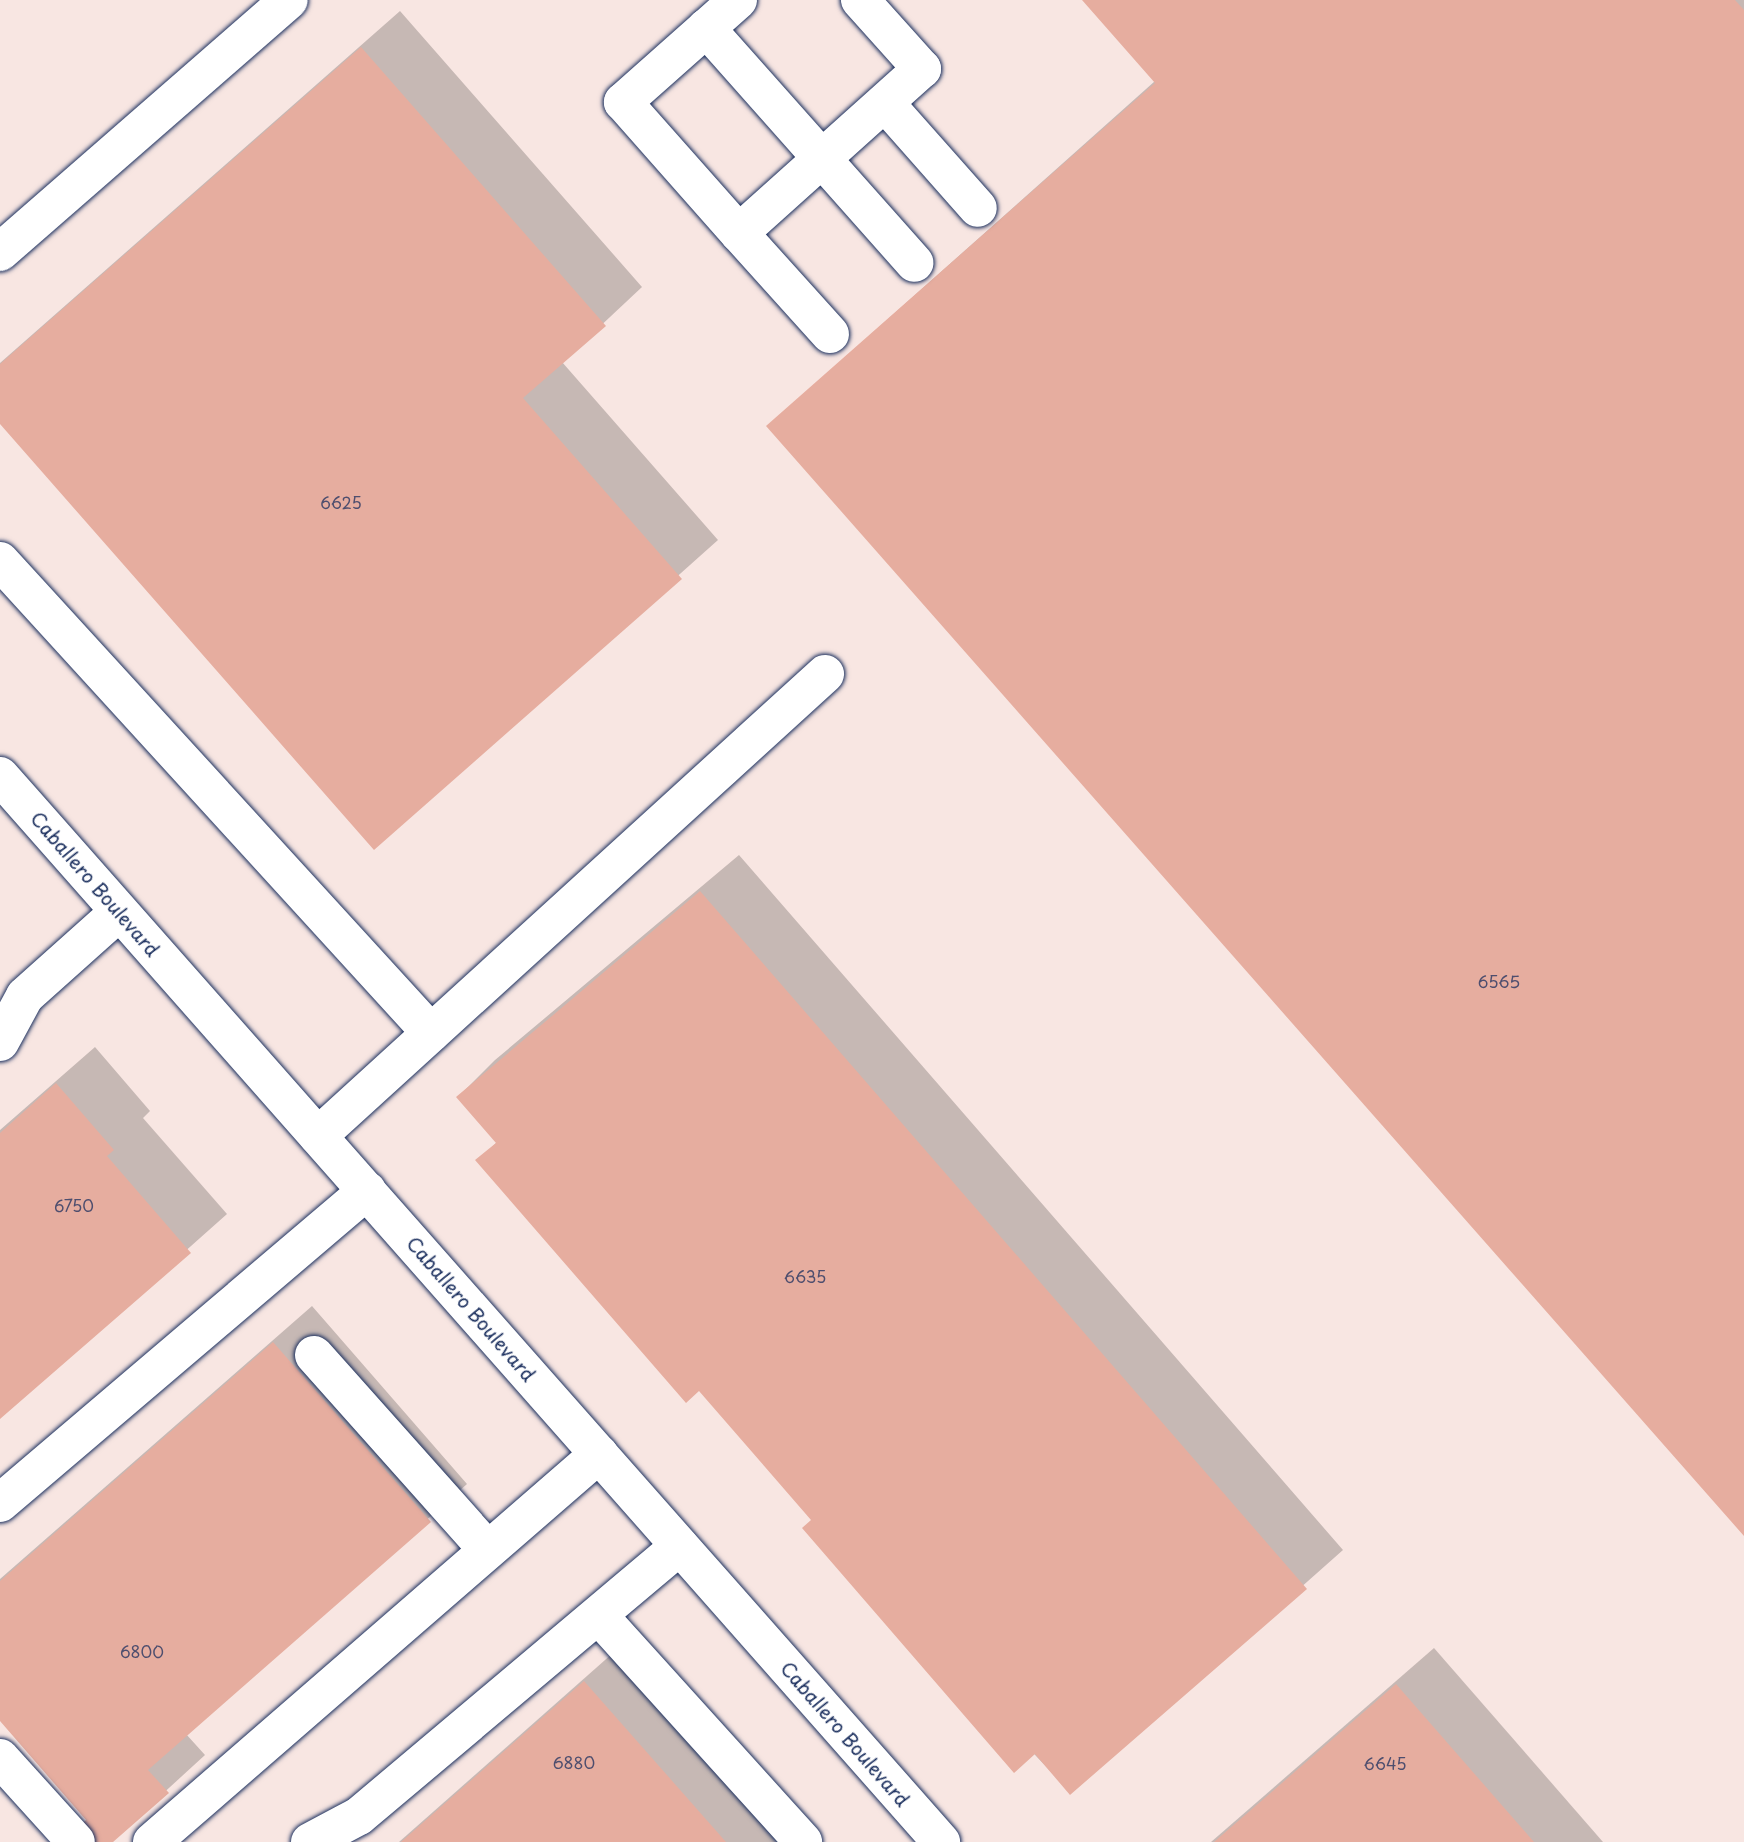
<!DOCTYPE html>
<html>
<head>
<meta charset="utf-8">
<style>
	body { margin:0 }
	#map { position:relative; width:1744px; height:1842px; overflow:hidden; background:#fff; font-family:"Playpen Sans",sans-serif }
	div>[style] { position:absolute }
	.built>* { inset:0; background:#f8e6e2; transform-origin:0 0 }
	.shadow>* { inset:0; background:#0003 }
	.building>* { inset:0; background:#e6ad9f }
	.roads { filter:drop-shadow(0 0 2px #1b2f5e) drop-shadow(0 0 2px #1b2f5e) }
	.minor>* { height:38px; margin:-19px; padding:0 19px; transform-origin:19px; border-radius:19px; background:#fff }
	span { translate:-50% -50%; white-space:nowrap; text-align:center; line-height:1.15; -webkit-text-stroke:5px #fff; paint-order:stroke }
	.number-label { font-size:16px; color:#4e4e6e }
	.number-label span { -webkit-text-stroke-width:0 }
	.street-label { font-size:19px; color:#1b2f5e }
</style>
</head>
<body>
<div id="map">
	<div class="built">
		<i style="left:0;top:0;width:1744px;height:1842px"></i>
	</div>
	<div class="shadow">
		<i style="clip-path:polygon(1084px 0,1744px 0,1744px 1534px,768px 426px,1155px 81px)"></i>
		<i style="clip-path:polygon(400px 11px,642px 287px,562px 362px,718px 540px,374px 847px,0 422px,0 363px)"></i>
		<i style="clip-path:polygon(739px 855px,1343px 1550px,1070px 1792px,813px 1520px,699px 1389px,478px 1161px,497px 1142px,458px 1097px,495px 1060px)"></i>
		<i style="clip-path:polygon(95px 1047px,150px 1111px,143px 1118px,227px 1214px,0 1416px,0 1130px)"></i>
		<i style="clip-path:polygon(312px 1306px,467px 1484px,186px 1734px,205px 1755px,110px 1842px,0 1719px,0 1579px)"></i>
		<i style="clip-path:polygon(622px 1645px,796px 1842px,399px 1842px)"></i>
		<i style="clip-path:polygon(1434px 1648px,1603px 1842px,1211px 1842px)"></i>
	</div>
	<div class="building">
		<i style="clip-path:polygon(1082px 0,1735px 0,1744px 10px,1744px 1536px,766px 426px,1155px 83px)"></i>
		<i style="clip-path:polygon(361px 47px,606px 326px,523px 398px,682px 579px,374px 850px,0 424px,0 364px)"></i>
		<i style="clip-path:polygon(700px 891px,1307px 1589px,1070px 1795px,1035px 1754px,1014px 1773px,802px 1528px,811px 1520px,699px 1391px,686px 1403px,475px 1160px,496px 1143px,456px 1097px)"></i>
		<i style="clip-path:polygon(56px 1083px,114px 1150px,107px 1156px,191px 1253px,0 1419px,0 1133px)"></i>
		<i style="clip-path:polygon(273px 1342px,431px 1522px,148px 1770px,169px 1793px,113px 1842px,88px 1842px,76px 1829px,86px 1820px,0 1721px,0 1581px)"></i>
		<i style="clip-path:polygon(584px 1681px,726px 1842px,401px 1842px)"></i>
		<i style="clip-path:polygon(1396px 1684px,1534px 1842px,1214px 1842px)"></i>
	</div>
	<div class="roads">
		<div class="minor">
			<i style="left:738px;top:0;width:154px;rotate:138.4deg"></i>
			<i style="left:623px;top:102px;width:175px;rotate:48.5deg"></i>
			<i style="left:706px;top:28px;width:314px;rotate:48.4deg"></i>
			<i style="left:885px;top:103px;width:140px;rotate:48.5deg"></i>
			<i style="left:0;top:252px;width:383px;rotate:-41.1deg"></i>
			<i style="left:830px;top:334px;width:136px;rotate:-132deg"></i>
			<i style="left:739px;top:233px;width:246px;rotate:-41.9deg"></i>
			<i style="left:922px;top:69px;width:93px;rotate:-131.9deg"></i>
			<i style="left:0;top:561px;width:639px;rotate:47.6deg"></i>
			<i style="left:0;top:776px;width:1422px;rotate:48.56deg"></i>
			<i style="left:0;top:1042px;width:52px;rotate:-61.5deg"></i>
			<i style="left:25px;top:996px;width:126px;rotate:-41.8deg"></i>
			<i style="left:318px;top:1136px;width:686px;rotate:-42.34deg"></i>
			<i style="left:314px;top:1355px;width:259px;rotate:48.3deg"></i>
			<i style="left:0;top:1503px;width:482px;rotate:-40.4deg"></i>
			<i style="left:600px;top:1617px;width:303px;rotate:47.9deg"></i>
			<i style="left:0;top:1758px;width:113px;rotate:47.9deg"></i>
			<i style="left:152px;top:1842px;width:592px;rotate:-40.96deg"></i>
			<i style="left:310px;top:1842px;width:55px;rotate:-28deg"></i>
			<i style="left:359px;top:1816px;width:419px;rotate:-40.1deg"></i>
		</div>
	</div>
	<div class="number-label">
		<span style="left:341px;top:502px">6625</span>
		<span style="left:1499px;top:981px">6565</span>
		<span style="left:74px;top:1205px">6750</span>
		<span style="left:805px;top:1276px">6635</span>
		<span style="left:142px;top:1651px">6800</span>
		<span style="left:574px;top:1762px">6880</span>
		<span style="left:1385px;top:1763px">6645</span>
	</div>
	<div class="street-label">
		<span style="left:95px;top:884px;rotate:49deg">Caballero Boulevard</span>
		<span style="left:471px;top:1309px;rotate:49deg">Caballero Boulevard</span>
		<span style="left:845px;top:1734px;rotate:49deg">Caballero Boulevard</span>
	</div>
</div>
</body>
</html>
